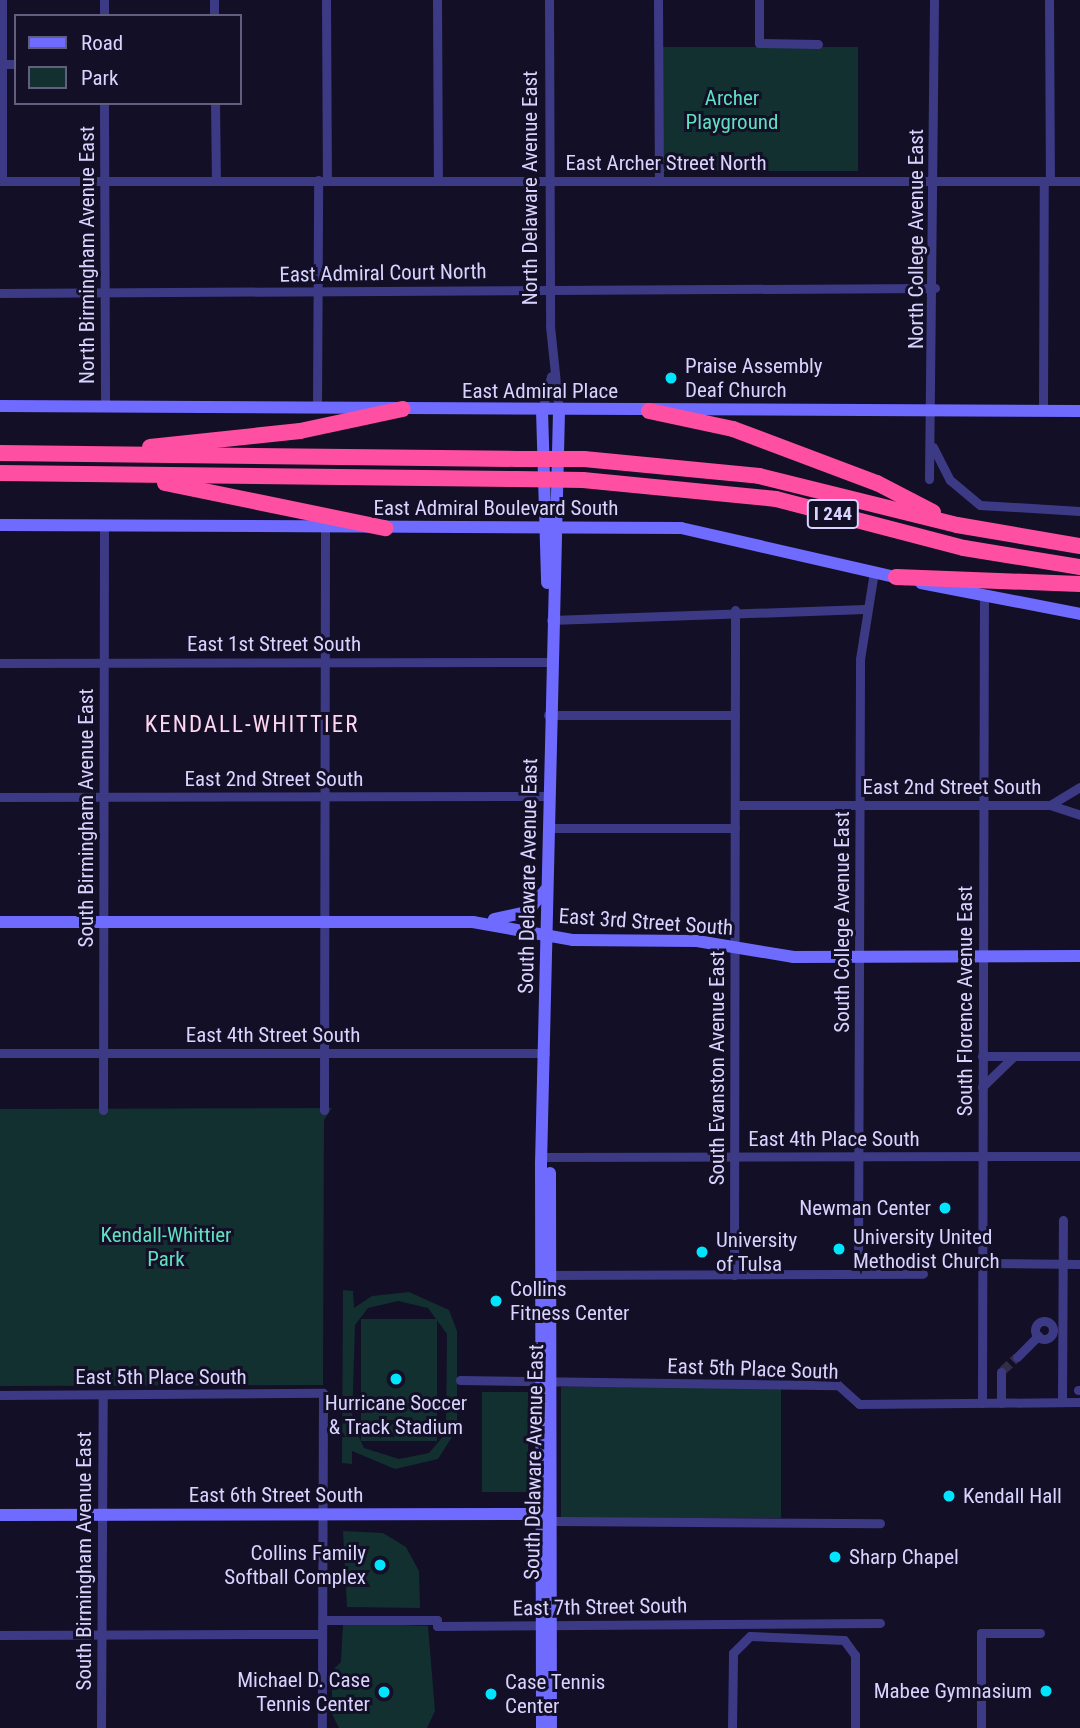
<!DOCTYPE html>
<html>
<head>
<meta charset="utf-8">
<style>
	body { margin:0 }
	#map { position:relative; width:1080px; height:1728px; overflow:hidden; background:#130f26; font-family:"Roboto Condensed",sans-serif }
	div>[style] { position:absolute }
	.green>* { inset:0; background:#12302f; transform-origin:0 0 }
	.street-tunnel>* { height:9px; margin-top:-4.5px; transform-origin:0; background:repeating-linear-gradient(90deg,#312d47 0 9px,transparent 0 13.5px) }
	.street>* { height:9px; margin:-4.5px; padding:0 4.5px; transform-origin:4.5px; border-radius:4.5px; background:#3d3a85 }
	.street>.ring { margin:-4.5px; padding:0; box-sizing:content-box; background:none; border:9px solid #3d3a85; border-radius:50% }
	.secondary>* { height:12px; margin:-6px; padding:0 6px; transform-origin:6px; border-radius:6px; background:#6f6bff }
	.highway>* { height:16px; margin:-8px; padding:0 8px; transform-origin:8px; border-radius:8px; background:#ff4fa3 }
	.highway-bridge>* { height:16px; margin:-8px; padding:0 8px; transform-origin:8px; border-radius:8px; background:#ff4fa3 }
	.dots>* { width:19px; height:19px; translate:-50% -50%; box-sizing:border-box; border:4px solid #130f26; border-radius:50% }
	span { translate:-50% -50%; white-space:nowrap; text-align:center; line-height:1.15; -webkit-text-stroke:6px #130f26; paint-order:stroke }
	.shield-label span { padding:2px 5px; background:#130f26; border:2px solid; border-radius:5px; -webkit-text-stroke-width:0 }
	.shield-label { font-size:19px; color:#d9d4ff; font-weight:700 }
	.park-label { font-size:21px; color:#5fe0c0 }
	.street-label { font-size:21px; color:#d9d4ff }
	.poi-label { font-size:21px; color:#d9d4ff }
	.left { translate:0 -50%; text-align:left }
	.right { translate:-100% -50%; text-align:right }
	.neighbourhood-label { font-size:23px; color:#ffd6f0; letter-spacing:2px }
	.legend { position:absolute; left:14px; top:14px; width:228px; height:91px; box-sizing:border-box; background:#130f26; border:2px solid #625e7d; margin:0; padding:9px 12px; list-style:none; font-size:21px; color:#d9d4ff }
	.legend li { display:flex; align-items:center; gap:14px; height:35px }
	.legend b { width:35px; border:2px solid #625e7d }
</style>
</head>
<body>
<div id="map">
	<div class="green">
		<i style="left:858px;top:47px;width:124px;height:195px;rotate:90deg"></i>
		<i style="clip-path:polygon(332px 1108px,324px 1120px,323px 1385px,0 1386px,0 1109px)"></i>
		<i style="clip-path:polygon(evenodd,343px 1290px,353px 1291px,354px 1308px,372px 1296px,409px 1292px,449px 1310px,457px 1331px,457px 1429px,438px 1459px,395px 1469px,352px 1451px,352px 1464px,342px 1463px,343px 1290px,398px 1301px,428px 1308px,447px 1334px,446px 1433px,429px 1453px,399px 1459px,364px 1448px,352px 1422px,355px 1325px,368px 1308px,398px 1301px)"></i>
		<i style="left:361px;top:1319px;width:76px;height:122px"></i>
		<i style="left:561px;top:1387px;width:220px;height:131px"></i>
		<i style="left:482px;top:1392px;width:46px;height:100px"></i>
		<i style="clip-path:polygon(343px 1531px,383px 1533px,406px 1547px,419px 1571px,420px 1608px,347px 1607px)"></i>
		<i style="clip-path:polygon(343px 1623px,428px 1626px,435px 1711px,427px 1728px,339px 1728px,332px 1714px,332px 1671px,341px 1662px)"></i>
	</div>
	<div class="street-tunnel">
		<i style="left:1003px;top:1370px;width:19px;rotate:-43deg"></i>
	</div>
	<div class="street">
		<i style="left:214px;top:0;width:16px;rotate:90deg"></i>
		<i style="left:326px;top:0;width:180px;rotate:89.7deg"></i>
		<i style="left:437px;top:0;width:181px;rotate:89.7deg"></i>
		<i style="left:549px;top:0;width:326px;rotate:89.8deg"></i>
		<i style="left:550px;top:326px;width:85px;rotate:84deg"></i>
		<i style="left:658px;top:0;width:181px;rotate:89.7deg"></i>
		<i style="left:759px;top:0;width:43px;rotate:90deg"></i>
		<i style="left:759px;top:43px;width:59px;rotate:1deg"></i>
		<i style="left:1049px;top:0;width:181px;rotate:89.7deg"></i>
		<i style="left:104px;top:16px;width:16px;rotate:-90deg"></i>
		<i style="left:2px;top:64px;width:14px"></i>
		<i style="left:104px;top:103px;width:304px;rotate:89.8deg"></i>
		<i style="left:215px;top:103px;width:78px;rotate:89.3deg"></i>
		<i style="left:0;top:181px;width:1080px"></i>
		<i style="left:2px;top:181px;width:181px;rotate:-90deg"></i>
		<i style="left:0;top:293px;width:935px;rotate:-0.31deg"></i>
		<i style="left:317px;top:408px;width:228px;rotate:-89.7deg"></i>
		<i style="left:542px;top:410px;width:35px;rotate:-75deg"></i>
		<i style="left:1043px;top:411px;width:230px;rotate:-89.8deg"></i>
		<i style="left:933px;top:447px;width:37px;rotate:63deg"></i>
		<i style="left:950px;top:480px;width:39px;rotate:40deg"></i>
		<i style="left:980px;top:505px;width:100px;rotate:3.4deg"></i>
		<i style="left:929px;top:479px;width:479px;rotate:-89.4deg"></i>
		<i style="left:551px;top:620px;width:314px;rotate:-2deg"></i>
		<i style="left:0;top:663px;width:549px;rotate:-0.1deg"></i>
		<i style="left:548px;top:715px;width:187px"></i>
		<i style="left:0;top:797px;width:548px;rotate:-0.1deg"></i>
		<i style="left:735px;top:805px;width:315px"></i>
		<i style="left:1050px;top:805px;width:35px;rotate:-31deg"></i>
		<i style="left:1050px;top:805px;width:32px;rotate:18deg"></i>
		<i style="left:548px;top:828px;width:187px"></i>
		<i style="left:0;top:1053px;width:545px"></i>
		<i style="left:982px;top:1056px;width:98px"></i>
		<i style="left:982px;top:1087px;width:43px;rotate:-44.1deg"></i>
		<i style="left:103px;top:1110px;width:584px;rotate:-89.9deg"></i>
		<i style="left:324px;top:1110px;width:582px;rotate:-89.9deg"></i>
		<i style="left:545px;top:1157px;width:535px;rotate:-0.11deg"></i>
		<i style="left:982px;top:1263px;width:98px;rotate:0.6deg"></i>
		<i style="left:858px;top:1274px;width:615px;rotate:-89.81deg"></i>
		<i style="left:860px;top:659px;width:88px;rotate:-80.9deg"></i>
		<i style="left:545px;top:1275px;width:378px;rotate:-0.2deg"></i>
		<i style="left:734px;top:1275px;width:665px;rotate:-89.91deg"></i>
		<i class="ring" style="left:1035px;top:1321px;width:9px;height:9px"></i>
		<i style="left:1017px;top:1357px;width:30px;rotate:-45deg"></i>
		<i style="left:460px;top:1380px;width:378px;rotate:0.8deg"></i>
		<i style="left:838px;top:1385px;width:28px;rotate:42deg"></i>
		<i style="left:859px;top:1404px;width:221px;rotate:-0.5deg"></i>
		<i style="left:1078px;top:1390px;width:2px"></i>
		<i style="left:0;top:1395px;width:323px;rotate:-0.4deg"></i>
		<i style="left:323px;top:1393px;width:335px;rotate:90.2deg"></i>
		<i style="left:1062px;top:1402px;width:182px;rotate:-89.7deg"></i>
		<i style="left:982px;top:1403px;width:804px;rotate:-89.86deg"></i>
		<i style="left:1001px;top:1403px;width:31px;rotate:-90deg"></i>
		<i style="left:556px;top:1521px;width:324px;rotate:0.4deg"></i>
		<i style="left:326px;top:1620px;width:111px"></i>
		<i style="left:437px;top:1620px;width:6px;rotate:90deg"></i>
		<i style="left:437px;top:1626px;width:443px;rotate:-0.4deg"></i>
		<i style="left:0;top:1635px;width:322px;rotate:-0.2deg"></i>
		<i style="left:101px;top:1728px;width:333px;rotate:-89.7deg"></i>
		<i style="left:732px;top:1728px;width:75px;rotate:-89.2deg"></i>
		<i style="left:733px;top:1653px;width:24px;rotate:-45deg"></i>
		<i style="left:750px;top:1636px;width:94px;rotate:2.4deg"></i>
		<i style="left:844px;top:1640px;width:19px;rotate:54deg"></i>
		<i style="left:855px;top:1655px;width:73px;rotate:90deg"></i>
		<i style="left:981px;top:1728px;width:95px;rotate:-90deg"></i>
		<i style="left:981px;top:1633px;width:59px"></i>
	</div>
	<div class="secondary">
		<i style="left:0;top:406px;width:1080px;rotate:0.27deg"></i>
		<i style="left:542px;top:410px;width:173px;rotate:88.3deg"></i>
		<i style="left:0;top:525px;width:681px;rotate:0.25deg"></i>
		<i style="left:681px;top:528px;width:229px;rotate:12.9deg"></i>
		<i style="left:921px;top:583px;width:162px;rotate:11deg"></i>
		<i style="left:494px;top:919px;width:34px;rotate:-12deg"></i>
		<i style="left:527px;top:912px;width:31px;rotate:-50deg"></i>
		<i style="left:0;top:922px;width:473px"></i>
		<i style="left:473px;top:922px;width:102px;rotate:10.2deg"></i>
		<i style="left:573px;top:940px;width:124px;rotate:0.5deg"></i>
		<i style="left:697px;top:941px;width:98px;rotate:9.4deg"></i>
		<i style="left:794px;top:957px;width:286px;rotate:-0.2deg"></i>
		<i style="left:550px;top:1173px;width:555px;rotate:89.9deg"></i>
		<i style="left:0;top:1515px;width:549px;rotate:-0.1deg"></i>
		<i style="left:542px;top:1728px;width:564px;rotate:-90.1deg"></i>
		<i style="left:541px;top:1164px;width:753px;rotate:-88.63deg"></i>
	</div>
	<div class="highway">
		<i style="left:649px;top:411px;width:86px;rotate:12.1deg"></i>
		<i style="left:733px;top:429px;width:154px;rotate:20.6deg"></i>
		<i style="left:877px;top:483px;width:63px;rotate:27.4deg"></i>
		<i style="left:150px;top:447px;width:151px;rotate:-6.1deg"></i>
		<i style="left:300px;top:431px;width:105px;rotate:-12.1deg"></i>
		<i style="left:0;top:453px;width:517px;rotate:0.66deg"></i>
		<i style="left:584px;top:459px;width:176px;rotate:5.5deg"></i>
		<i style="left:759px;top:476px;width:204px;rotate:13.9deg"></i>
		<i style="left:957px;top:525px;width:125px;rotate:9.7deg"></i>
		<i style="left:0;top:473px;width:516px;rotate:0.67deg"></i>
		<i style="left:583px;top:480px;width:194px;rotate:5.6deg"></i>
		<i style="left:776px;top:499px;width:194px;rotate:14.6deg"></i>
		<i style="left:964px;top:548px;width:118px;rotate:9.3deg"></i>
		<i style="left:165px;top:483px;width:225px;rotate:11.6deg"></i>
		<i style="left:896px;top:577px;width:184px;rotate:2.2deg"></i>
	</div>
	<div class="highway-bridge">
		<i style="left:517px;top:459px;width:67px"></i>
		<i style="left:516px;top:479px;width:67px;rotate:0.9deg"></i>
	</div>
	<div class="dots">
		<i style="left:671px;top:378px;background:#00e5ff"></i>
		<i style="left:945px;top:1208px;background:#00e5ff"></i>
		<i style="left:839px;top:1249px;background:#00e5ff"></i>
		<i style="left:702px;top:1252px;background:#00e5ff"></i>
		<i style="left:496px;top:1301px;background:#00e5ff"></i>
		<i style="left:396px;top:1379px;background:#00e5ff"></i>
		<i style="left:949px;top:1496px;background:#00e5ff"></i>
		<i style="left:835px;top:1557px;background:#00e5ff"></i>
		<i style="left:380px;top:1565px;background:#00e5ff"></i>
		<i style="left:1046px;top:1691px;background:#00e5ff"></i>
		<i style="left:384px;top:1692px;background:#00e5ff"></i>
		<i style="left:491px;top:1694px;background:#00e5ff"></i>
	</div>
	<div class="shield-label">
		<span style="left:833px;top:514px">I 244</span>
	</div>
	<div class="park-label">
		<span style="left:732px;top:110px">Archer<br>Playground</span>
		<span style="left:166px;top:1247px">Kendall-Whittier<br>Park</span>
	</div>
	<div class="street-label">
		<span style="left:666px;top:163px">East Archer Street North</span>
		<span style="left:530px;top:188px;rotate:-90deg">North Delaware Avenue East</span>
		<span style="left:916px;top:239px;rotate:-90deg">North College Avenue East</span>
		<span style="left:87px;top:255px;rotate:-90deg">North Birmingham Avenue East</span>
		<span style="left:383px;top:273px;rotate:-1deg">East Admiral Court North</span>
		<span style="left:540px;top:391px">East Admiral Place</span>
		<span style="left:496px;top:508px">East Admiral Boulevard South</span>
		<span style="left:274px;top:644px">East 1st Street South</span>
		<span style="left:274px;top:779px">East 2nd Street South</span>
		<span style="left:952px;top:787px">East 2nd Street South</span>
		<span style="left:86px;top:818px;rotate:-90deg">South Birmingham Avenue East</span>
		<span style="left:528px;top:876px;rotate:-89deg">South Delaware Avenue East</span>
		<span style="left:646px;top:922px;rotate:4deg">East 3rd Street South</span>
		<span style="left:842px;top:922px;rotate:-90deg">South College Avenue East</span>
		<span style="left:965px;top:1001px;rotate:-90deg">South Florence Avenue East</span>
		<span style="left:273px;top:1035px">East 4th Street South</span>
		<span style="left:717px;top:1068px;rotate:-90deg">South Evanston Avenue East</span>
		<span style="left:834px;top:1139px">East 4th Place South</span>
		<span style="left:753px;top:1369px;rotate:2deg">East 5th Place South</span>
		<span style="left:161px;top:1377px">East 5th Place South</span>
		<span style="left:534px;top:1462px;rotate:-89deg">South Delaware Avenue East</span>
		<span style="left:276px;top:1495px">East 6th Street South</span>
		<span style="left:84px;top:1561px;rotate:-90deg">South Birmingham Avenue East</span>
		<span style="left:600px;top:1607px;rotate:-1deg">East 7th Street South</span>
	</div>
	<div class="poi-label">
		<span class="left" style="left:685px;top:378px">Praise Assembly<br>Deaf Church</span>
		<span class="right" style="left:931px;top:1208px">Newman Center</span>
		<span class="left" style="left:853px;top:1249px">University United<br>Methodist Church</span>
		<span class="left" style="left:716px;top:1252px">University<br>of Tulsa</span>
		<span class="left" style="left:510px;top:1301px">Collins<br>Fitness Center</span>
		<span style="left:396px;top:1415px">Hurricane Soccer<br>&amp; Track Stadium</span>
		<span class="left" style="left:963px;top:1496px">Kendall Hall</span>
		<span class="right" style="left:366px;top:1565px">Collins Family<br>Softball Complex</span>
		<span class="left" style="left:849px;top:1557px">Sharp Chapel</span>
		<span class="right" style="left:370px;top:1692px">Michael D. Case<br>Tennis Center</span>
		<span class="left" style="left:505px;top:1694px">Case Tennis<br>Center</span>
		<span class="right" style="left:1032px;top:1691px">Mabee Gymnasium</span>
	</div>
	<div class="neighbourhood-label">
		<span style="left:252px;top:725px">KENDALL-WHITTIER</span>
	</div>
	<ul class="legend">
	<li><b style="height:9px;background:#6f6bff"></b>Road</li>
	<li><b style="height:19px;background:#12302f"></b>Park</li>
	</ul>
</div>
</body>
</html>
